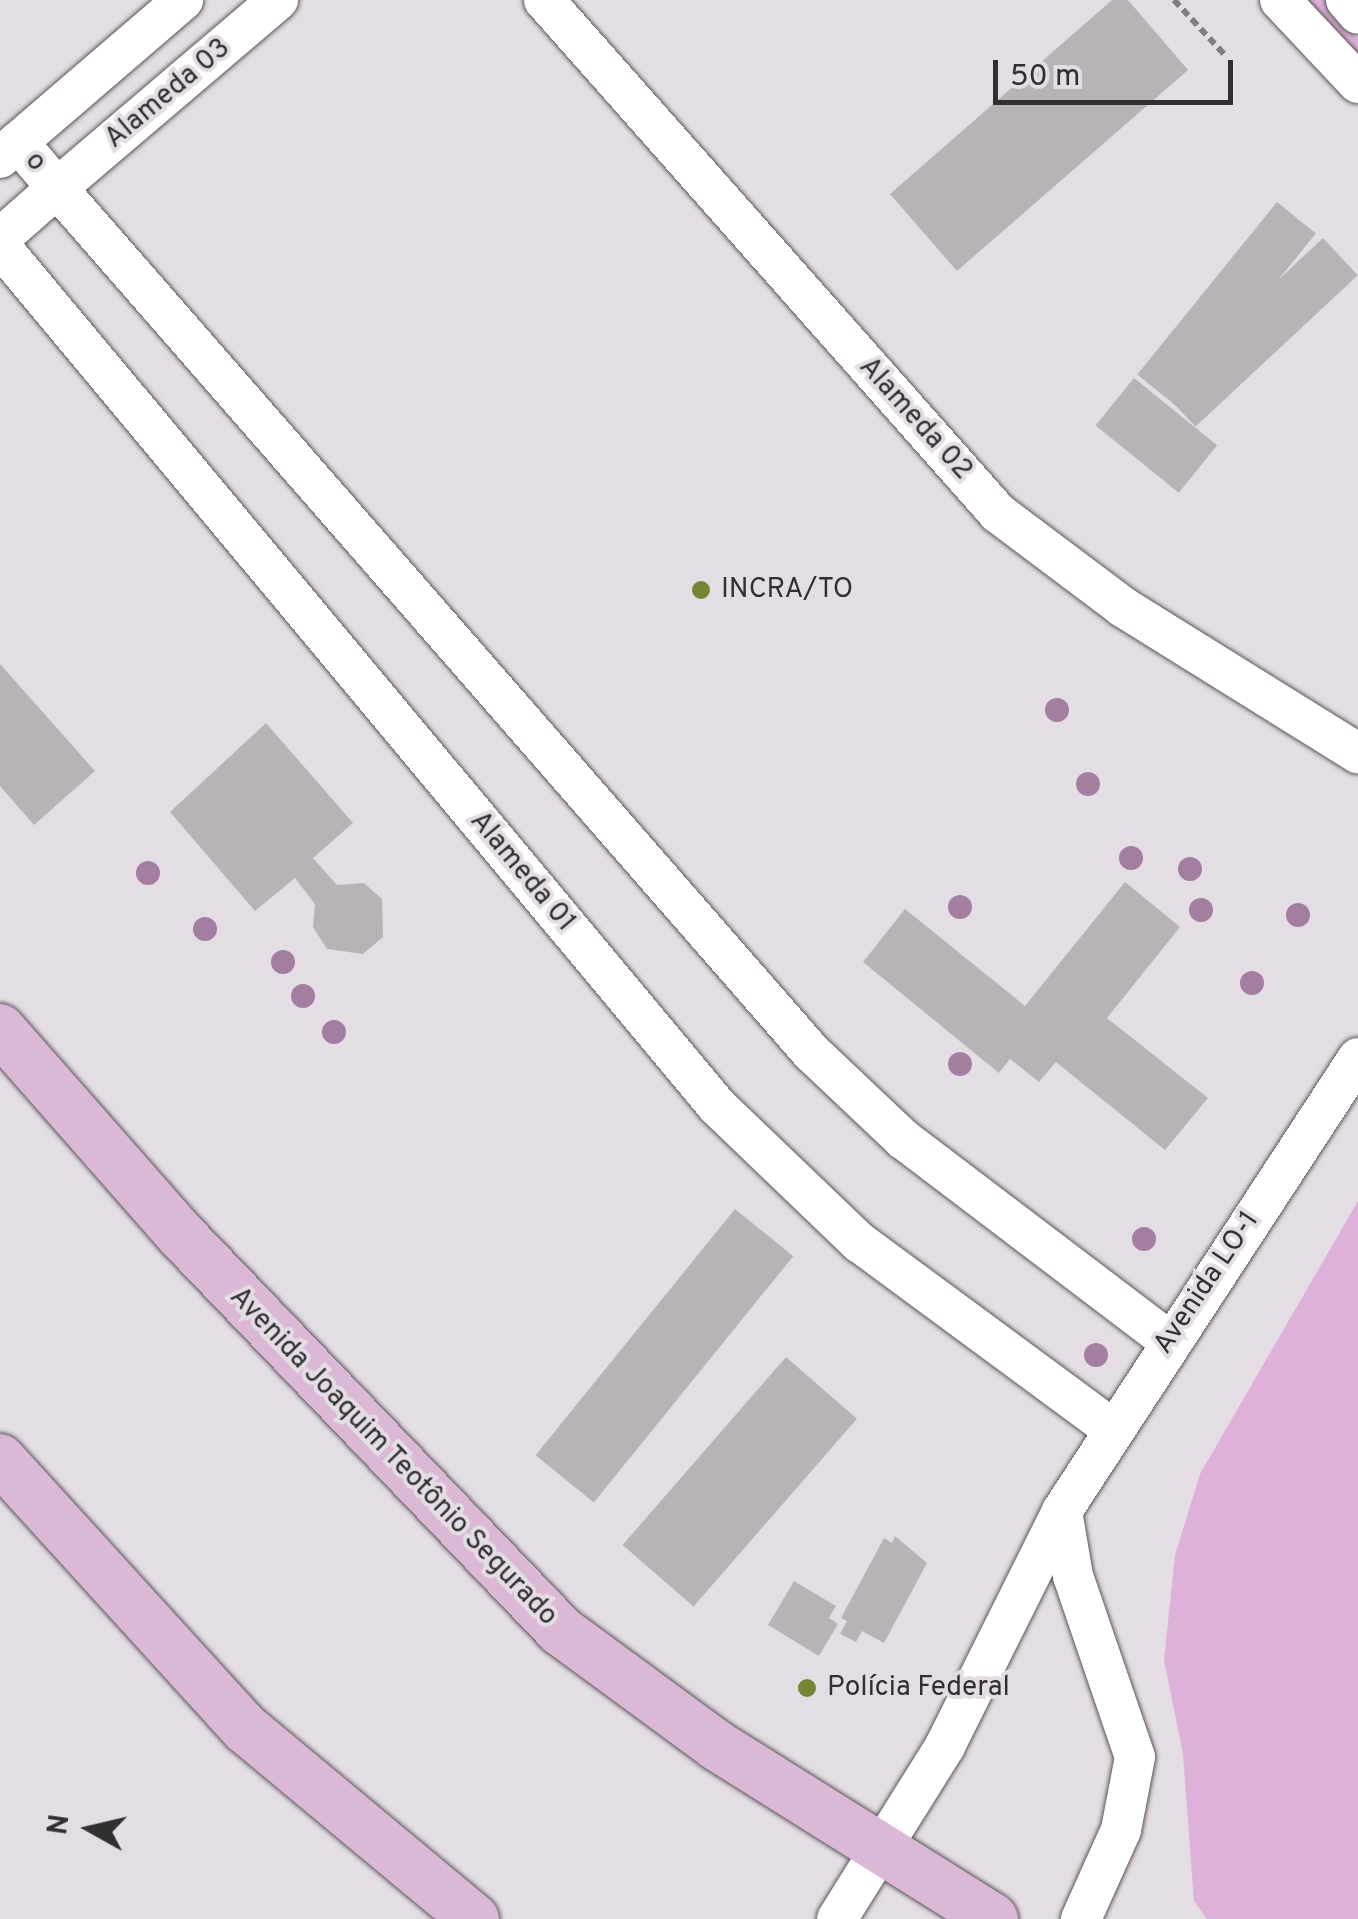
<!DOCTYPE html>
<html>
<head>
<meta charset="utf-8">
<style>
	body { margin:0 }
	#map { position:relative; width:1358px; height:1919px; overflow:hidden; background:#e4dde3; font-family:Overpass,sans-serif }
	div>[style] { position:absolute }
	.green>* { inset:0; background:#dfb0d9 }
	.building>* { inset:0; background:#b9b3b8; transform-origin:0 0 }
	.path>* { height:6px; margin-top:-3px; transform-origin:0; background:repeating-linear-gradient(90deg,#827d81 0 8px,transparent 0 13px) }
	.roads { filter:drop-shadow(0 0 2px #5b555a) drop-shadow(0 0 2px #5b555a) }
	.minor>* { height:40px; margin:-20px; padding:0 20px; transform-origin:20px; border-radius:20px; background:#fff }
	.major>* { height:50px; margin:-25px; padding:0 25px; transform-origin:25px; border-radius:25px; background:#dab8d6 }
	.trees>* { width:24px; height:24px; margin:-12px; border-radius:50%; background:#a47ea1 }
	.dots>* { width:28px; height:28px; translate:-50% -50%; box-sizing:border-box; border:5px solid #e4dde3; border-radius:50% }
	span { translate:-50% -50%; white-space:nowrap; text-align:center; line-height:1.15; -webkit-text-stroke:8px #e4dde3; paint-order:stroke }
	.street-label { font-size:28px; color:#312f31 }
	.poi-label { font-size:28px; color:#312f31 }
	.left { translate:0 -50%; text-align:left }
	.north { position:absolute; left:40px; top:1779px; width:100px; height:100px; -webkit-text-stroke:8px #e4dde3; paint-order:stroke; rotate:278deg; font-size:28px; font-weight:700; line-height:40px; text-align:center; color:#312f31 }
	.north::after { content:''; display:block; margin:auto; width:35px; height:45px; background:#312f31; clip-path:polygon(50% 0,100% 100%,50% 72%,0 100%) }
	.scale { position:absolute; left:993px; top:60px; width:240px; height:45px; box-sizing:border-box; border:5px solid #312f31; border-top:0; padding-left:12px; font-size:30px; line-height:35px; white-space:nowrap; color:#312f31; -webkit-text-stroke:8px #e4dde3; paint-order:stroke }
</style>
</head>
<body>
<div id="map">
	<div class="green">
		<i style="clip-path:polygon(1296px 0,1324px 0,1358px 39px,1358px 67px)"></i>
		<i style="clip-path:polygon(1358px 1201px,1358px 1919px,1207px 1919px,1194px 1901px,1183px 1754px,1164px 1660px,1175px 1555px,1200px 1474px)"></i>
	</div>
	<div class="building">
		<i style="clip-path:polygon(1112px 0,1128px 0,1188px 70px,957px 271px,890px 194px)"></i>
		<i style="left:1277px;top:202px;width:50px;height:222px;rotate:39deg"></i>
		<i style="left:1323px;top:238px;width:51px;height:222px;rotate:47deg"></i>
		<i style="left:1134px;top:378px;width:107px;height:61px;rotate:39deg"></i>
		<i style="clip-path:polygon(0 664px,95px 771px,34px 825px,0 786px)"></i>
		<i style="clip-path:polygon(266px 723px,353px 823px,313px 858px,337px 885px,364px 883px,382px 899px,383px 937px,363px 954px,327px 949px,313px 927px,315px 904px,295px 878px,255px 911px,170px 812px)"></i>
		<i style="clip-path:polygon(1125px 882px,1180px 927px,1107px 1018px,1208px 1098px,1165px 1150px,1056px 1062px,1039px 1082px,1010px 1059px,999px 1073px,863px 962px,905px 909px,1025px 1006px)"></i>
		<i style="left:735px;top:1209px;width:75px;height:317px;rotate:39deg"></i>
		<i style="left:786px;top:1357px;width:94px;height:249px;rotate:41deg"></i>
		<i style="clip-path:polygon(895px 1536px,927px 1563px,884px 1643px,862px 1631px,856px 1642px,840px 1634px,847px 1621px,841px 1618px,884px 1538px,892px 1543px)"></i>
		<i style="clip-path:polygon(794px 1581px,836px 1606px,829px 1618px,838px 1624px,819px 1656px,768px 1625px)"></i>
	</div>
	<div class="path">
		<i style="left:1174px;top:0;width:75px;rotate:47.2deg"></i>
	</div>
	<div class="roads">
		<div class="minor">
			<i style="left:278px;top:0;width:290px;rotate:139.6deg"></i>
			<i style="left:57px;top:188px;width:1147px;rotate:48.89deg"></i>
			<i style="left:811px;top:1052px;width:127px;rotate:43.4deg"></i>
			<i style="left:903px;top:1139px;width:333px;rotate:37.2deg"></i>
			<i style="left:544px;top:0;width:685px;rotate:48.49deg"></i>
			<i style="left:998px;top:513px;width:156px;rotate:36.9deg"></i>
			<i style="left:1123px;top:607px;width:277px;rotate:31.9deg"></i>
			<i style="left:1280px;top:0;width:114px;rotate:46.8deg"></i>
			<i style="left:1346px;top:0;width:18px;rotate:49deg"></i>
			<i style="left:18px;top:142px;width:218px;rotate:-40.7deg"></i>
			<i style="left:0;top:158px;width:24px;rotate:-42deg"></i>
			<i style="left:18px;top:142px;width:60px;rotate:49.7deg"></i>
			<i style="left:57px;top:188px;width:76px;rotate:138.7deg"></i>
			<i style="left:0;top:246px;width:1120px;rotate:50.18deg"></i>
			<i style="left:717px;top:1106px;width:197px;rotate:43.8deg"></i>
			<i style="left:859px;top:1242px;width:315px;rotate:36.4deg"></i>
			<i style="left:1062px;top:1511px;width:66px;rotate:80.4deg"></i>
			<i style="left:1073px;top:1576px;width:191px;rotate:71.1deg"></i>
			<i style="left:1135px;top:1757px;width:74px;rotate:100.9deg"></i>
			<i style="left:1121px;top:1830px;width:98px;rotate:114.2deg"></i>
			<i style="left:837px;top:1919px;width:204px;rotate:-58deg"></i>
			<i style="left:945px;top:1746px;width:263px;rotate:-63.5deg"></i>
			<i style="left:1062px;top:1511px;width:541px;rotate:-56.84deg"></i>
		</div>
		<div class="major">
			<i style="left:0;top:1029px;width:276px;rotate:48.7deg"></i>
			<i style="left:182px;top:1236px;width:547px;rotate:46.18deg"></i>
			<i style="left:561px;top:1631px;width:192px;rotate:36.3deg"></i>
			<i style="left:716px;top:1745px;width:327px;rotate:32.1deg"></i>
			<i style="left:0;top:1459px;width:365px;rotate:47.7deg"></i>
			<i style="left:246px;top:1729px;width:297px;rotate:39.8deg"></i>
		</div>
	</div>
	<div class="trees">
		<i style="left:1057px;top:710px"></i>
		<i style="left:1088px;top:784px"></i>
		<i style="left:1131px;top:858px"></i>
		<i style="left:1190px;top:869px"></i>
		<i style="left:148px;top:873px"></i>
		<i style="left:960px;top:907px"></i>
		<i style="left:1201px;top:910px"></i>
		<i style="left:1298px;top:915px"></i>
		<i style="left:205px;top:929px"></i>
		<i style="left:283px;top:962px"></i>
		<i style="left:1252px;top:983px"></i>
		<i style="left:303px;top:996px"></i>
		<i style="left:334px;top:1032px"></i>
		<i style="left:960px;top:1064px"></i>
		<i style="left:1144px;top:1239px"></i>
		<i style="left:1096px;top:1355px"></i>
	</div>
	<div class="dots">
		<i style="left:701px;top:590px;background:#748635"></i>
		<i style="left:807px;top:1688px;background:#748635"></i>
	</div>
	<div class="street-label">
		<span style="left:168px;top:94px;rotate:-40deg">Alameda 03</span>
		<span style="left:35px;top:162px;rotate:50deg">o</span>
		<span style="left:915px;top:419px;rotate:48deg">Alameda 02</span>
		<span style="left:522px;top:872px;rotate:50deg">Alameda 01</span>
		<span style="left:1207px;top:1283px;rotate:-56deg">Avenida LO-1</span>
		<span style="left:393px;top:1457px;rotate:46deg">Avenida Joaquim Teotônio Segurado</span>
	</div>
	<div class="poi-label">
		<span class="left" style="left:721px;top:590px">INCRA/TO</span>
		<span class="left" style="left:827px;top:1688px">Polícia Federal</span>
	</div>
	<div class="north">N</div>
	<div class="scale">50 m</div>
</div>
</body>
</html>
